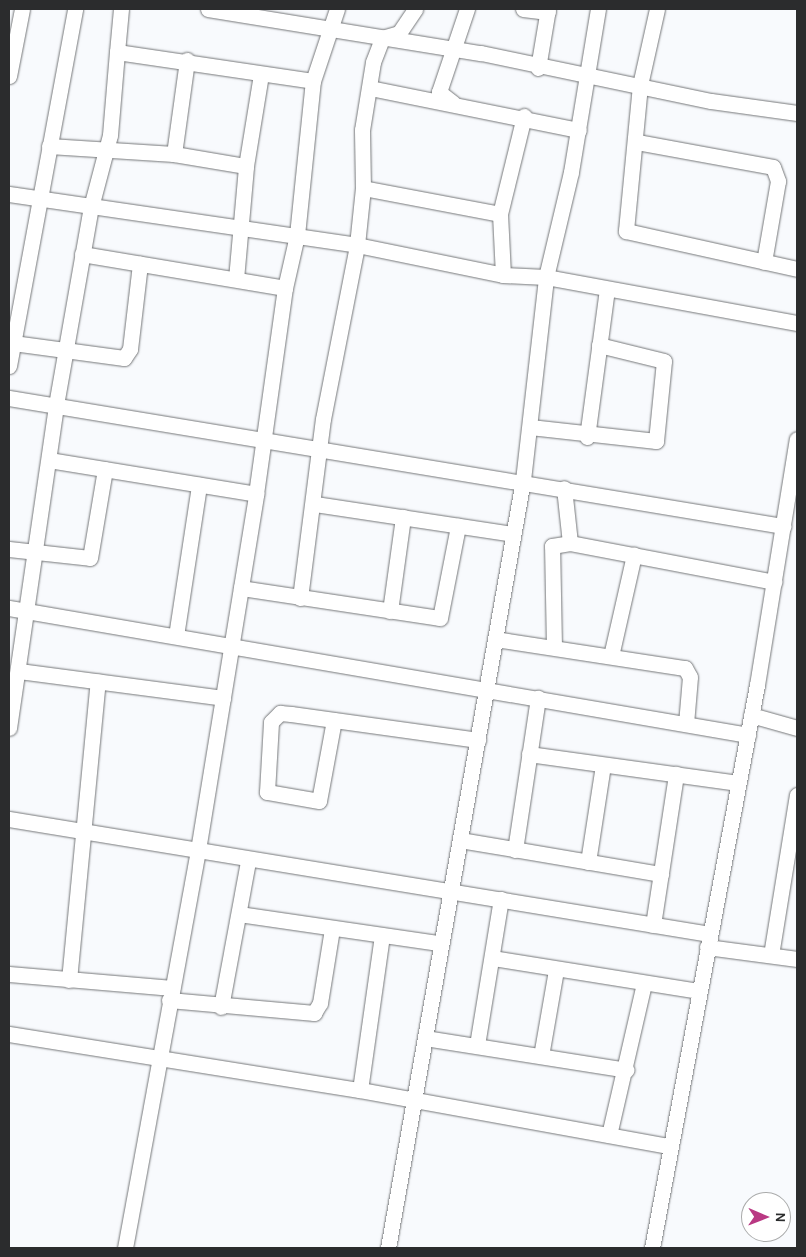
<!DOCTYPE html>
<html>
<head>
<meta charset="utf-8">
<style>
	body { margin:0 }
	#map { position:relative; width:806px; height:1257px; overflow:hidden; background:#f8fafd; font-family:Karla,sans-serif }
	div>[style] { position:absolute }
	.roads { filter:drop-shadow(0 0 1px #757779) drop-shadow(0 0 1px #757779) }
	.minor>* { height:15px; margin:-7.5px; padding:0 7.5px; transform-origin:7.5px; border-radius:7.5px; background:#fff }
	span { translate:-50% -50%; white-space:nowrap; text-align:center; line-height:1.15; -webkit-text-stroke:5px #fff; paint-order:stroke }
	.frame { position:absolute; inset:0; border:10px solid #2b2c2d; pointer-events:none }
	.north { position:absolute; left:741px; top:1192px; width:50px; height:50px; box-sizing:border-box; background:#fff; border:1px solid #aaabab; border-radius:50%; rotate:91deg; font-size:14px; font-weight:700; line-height:20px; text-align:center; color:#2b2c2d }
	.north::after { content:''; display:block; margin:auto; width:18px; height:22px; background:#b93883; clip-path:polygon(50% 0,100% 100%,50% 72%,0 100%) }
</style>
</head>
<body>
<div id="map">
	<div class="roads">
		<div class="minor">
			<i style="left:121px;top:9px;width:43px;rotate:95.3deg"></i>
			<i style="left:117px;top:52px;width:198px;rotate:8.4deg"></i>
			<i style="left:208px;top:9px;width:277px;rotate:9.2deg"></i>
			<i style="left:481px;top:53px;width:235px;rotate:11.8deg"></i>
			<i style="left:711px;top:101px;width:87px;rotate:7.9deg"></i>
			<i style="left:523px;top:9px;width:25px;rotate:7deg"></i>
			<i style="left:657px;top:9px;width:78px;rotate:102.6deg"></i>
			<i style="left:640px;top:85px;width:147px;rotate:95.5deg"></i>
			<i style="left:626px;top:231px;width:175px;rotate:12.5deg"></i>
			<i style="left:538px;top:68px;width:60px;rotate:-80.4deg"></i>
			<i style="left:9px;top:76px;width:68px;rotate:-79deg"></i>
			<i style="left:370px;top:88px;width:213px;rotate:11.4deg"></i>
			<i style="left:453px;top:103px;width:18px;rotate:-142deg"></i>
			<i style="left:439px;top:92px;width:88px;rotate:-71.4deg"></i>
			<i style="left:637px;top:142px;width:138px;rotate:10.4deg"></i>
			<i style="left:773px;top:167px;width:15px;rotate:70deg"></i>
			<i style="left:778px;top:181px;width:82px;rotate:99.8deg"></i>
			<i style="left:49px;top:146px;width:125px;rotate:3.7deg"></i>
			<i style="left:174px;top:154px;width:73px;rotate:9.5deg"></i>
			<i style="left:174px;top:154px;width:95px;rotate:-82.1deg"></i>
			<i style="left:363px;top:188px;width:139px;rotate:10.7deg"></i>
			<i style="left:9px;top:194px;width:352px;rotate:8.3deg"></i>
			<i style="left:357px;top:245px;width:149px;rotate:11.6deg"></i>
			<i style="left:503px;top:275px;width:43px;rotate:2.7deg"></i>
			<i style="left:546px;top:277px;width:255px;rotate:10.4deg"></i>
			<i style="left:82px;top:254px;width:206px;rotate:9.5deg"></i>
			<i style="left:503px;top:275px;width:61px;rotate:-92.8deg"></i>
			<i style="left:500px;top:214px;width:101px;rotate:-76.2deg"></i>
			<i style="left:236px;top:279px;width:113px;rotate:-84.9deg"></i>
			<i style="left:246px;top:166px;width:93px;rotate:-80.7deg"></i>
			<i style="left:13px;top:343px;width:112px;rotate:7.7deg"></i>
			<i style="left:124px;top:358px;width:11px;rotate:-56deg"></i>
			<i style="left:130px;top:349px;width:86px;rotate:-83.3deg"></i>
			<i style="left:9px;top:366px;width:363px;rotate:-79.5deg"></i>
			<i style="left:9px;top:398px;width:785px;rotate:9.39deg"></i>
			<i style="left:530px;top:427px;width:127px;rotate:6.3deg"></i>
			<i style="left:656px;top:441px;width:80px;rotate:-84.3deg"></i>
			<i style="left:664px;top:361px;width:67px;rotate:-166.2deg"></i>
			<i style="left:587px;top:437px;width:149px;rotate:-82.3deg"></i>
			<i style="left:49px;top:460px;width:210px;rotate:9.3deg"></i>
			<i style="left:315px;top:504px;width:200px;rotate:8.6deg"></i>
			<i style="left:570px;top:543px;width:208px;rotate:10.8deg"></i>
			<i style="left:9px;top:549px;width:81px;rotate:6.3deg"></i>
			<i style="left:90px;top:558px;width:90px;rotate:-80.4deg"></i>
			<i style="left:241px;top:588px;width:201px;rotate:8.6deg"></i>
			<i style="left:440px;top:618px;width:94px;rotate:-78.9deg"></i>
			<i style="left:300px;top:598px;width:180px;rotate:-82.7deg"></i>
			<i style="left:323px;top:419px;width:177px;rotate:-78.9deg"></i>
			<i style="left:357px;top:245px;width:57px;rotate:-84deg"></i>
			<i style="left:363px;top:188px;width:58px;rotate:-91deg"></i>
			<i style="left:362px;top:130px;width:69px;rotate:-80.8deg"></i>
			<i style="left:373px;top:62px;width:26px;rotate:-69deg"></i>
			<i style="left:382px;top:38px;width:18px;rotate:-16deg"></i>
			<i style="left:399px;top:33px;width:29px;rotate:-56deg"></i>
			<i style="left:9px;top:608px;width:750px;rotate:9.75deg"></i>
			<i style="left:390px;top:611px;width:95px;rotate:-82.1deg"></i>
			<i style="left:176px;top:636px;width:153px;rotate:-81.3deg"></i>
			<i style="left:495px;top:639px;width:192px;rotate:8.7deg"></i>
			<i style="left:685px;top:668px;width:10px;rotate:61deg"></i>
			<i style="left:690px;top:677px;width:47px;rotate:94.9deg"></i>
			<i style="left:554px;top:647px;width:101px;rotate:-91.1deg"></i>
			<i style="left:552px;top:546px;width:18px;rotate:-9deg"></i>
			<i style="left:570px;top:543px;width:55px;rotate:-96.2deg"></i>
			<i style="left:611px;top:656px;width:104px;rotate:-77.2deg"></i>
			<i style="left:19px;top:671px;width:206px;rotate:7.5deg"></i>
			<i style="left:751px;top:715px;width:48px;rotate:15.8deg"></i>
			<i style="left:334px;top:720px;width:82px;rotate:100.5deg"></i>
			<i style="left:319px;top:801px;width:53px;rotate:-170.2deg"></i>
			<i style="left:267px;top:792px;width:70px;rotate:-86.7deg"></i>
			<i style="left:271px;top:722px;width:13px;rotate:-45deg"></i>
			<i style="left:280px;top:713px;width:11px;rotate:5deg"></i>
			<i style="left:291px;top:714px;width:189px;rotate:7.9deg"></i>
			<i style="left:9px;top:728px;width:326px;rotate:-81.7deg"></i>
			<i style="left:56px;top:405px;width:201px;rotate:-80deg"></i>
			<i style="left:91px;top:207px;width:74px;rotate:-75.2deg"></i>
			<i style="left:110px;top:135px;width:83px;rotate:-85.2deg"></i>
			<i style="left:529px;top:754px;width:211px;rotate:7.9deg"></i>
			<i style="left:9px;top:819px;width:710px;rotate:9.32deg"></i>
			<i style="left:460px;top:840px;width:204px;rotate:9.6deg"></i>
			<i style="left:515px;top:850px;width:154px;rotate:-81.4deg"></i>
			<i style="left:588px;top:862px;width:98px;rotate:-81.2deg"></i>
			<i style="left:239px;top:914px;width:202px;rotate:8.3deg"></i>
			<i style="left:653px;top:925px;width:153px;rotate:-81.3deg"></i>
			<i style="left:707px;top:947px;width:91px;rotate:7.6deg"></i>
			<i style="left:771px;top:955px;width:162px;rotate:-80.8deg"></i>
			<i style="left:493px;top:958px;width:208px;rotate:9.1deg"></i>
			<i style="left:9px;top:974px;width:164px;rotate:4.9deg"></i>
			<i style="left:69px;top:980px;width:300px;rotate:-84.5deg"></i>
			<i style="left:169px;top:1000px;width:146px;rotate:5.1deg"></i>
			<i style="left:314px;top:1013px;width:12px;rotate:-59deg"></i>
			<i style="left:320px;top:1003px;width:75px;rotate:-80.8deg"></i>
			<i style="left:221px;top:1007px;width:148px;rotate:-79.5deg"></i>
			<i style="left:9px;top:1034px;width:355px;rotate:9.1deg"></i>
			<i style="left:360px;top:1090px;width:314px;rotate:10.3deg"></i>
			<i style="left:425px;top:1038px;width:204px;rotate:9deg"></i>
			<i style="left:477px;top:1045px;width:148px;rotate:-80.7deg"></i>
			<i style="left:541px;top:1056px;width:87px;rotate:-80.1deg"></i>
			<i style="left:360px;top:1090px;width:156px;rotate:-81.9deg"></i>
			<i style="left:609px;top:1135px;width:156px;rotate:-77deg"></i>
			<i style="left:125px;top:1248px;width:405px;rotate:-79.6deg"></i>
			<i style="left:198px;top:850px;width:361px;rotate:-80.7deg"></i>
			<i style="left:256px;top:494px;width:208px;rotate:-82deg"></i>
			<i style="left:285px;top:288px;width:54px;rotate:-77.2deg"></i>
			<i style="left:297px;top:235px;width:155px;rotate:-84.1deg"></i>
			<i style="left:313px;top:81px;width:76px;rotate:-71.6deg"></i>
			<i style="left:388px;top:1248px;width:780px;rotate:-80.03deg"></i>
			<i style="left:523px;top:480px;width:204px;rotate:-83.5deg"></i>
			<i style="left:546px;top:277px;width:108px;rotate:-76.6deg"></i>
			<i style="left:571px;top:172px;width:165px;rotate:-80.6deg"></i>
			<i style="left:652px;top:1248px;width:573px;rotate:-79.44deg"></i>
			<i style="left:757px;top:685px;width:249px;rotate:-80.8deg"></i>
		</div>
	</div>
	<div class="frame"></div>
	<div class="north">N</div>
</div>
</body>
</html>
